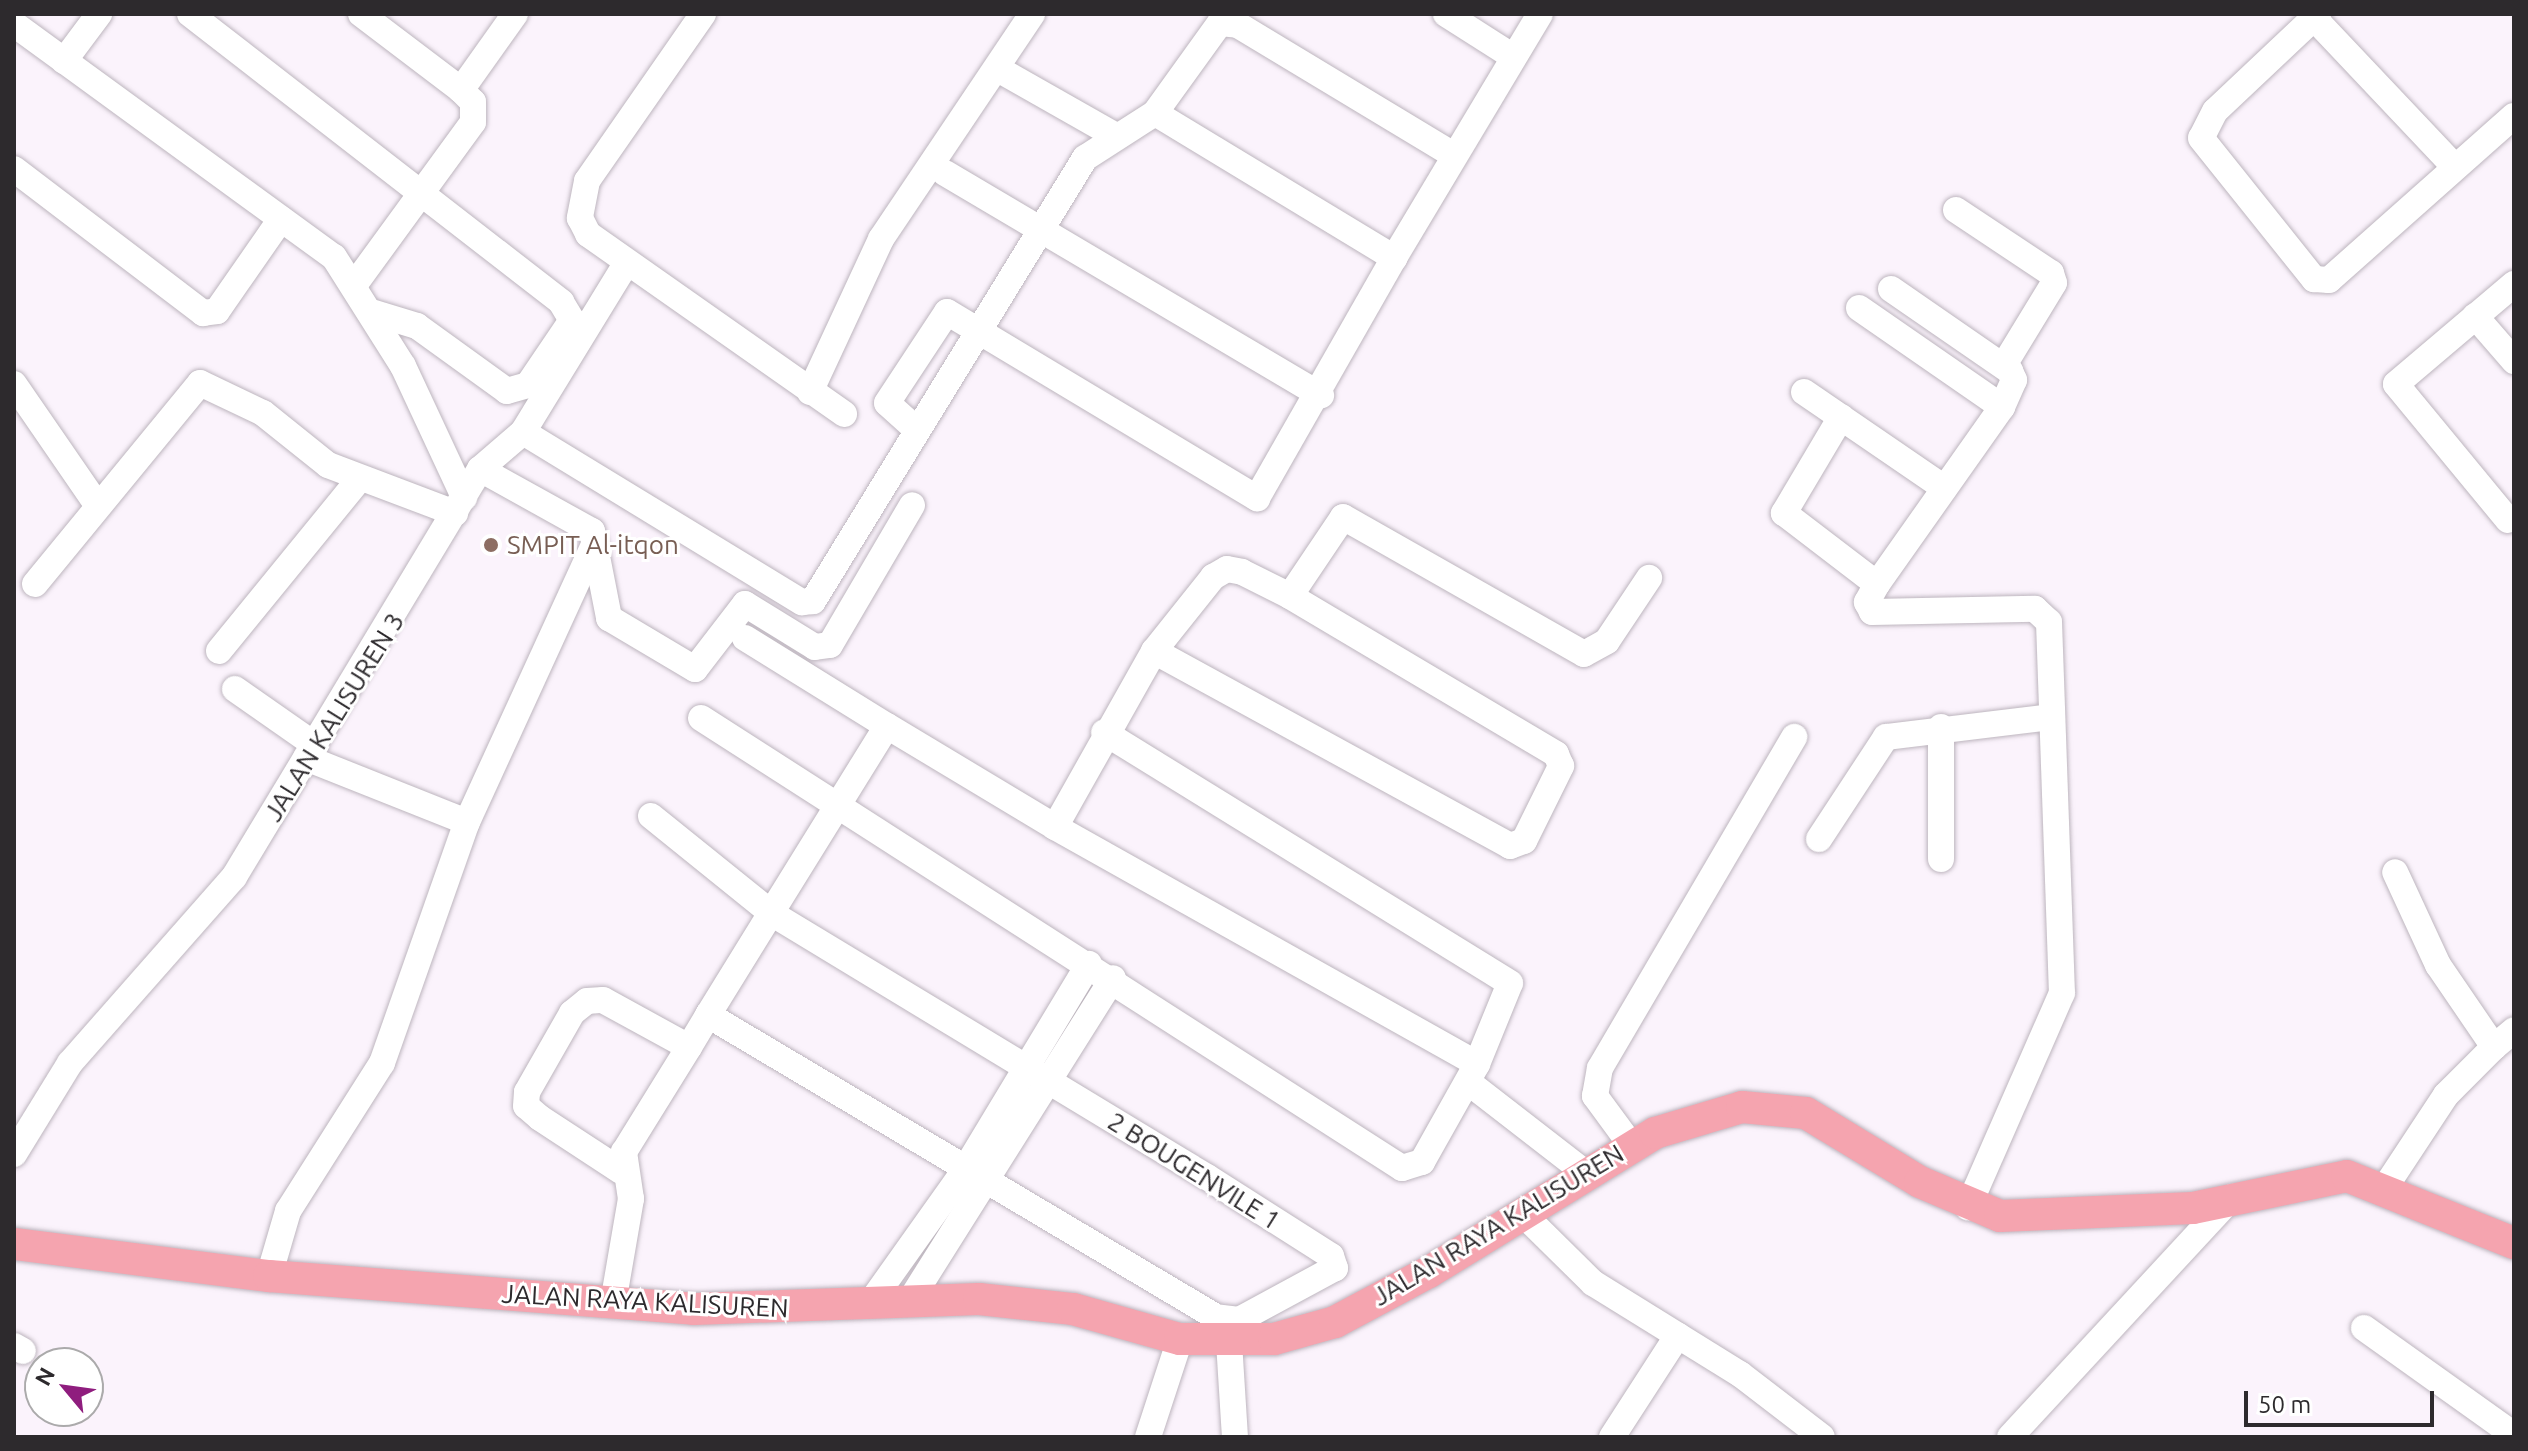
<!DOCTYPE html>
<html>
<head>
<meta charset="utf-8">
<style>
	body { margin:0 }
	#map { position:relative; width:2528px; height:1451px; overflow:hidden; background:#fbf3fc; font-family:Ubuntu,sans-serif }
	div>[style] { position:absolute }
	.roads { filter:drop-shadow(0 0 2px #bdb5be) drop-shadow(0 0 2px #bdb5be) }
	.minor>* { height:26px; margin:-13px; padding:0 13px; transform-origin:13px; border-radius:13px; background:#fff }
	.major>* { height:32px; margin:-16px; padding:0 16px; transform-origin:16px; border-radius:16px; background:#f5a4af }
	.dots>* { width:22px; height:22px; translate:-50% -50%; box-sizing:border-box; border:4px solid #fff; border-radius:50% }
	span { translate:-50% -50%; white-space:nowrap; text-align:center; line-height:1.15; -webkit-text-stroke:6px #fff; paint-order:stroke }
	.education-label { font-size:26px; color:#785e54 }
	.left { translate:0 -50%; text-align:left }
	.street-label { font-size:26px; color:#2d2a2d }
	.frame { position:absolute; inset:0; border:16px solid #2d2a2d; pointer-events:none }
	.north { position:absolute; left:24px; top:1347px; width:80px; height:80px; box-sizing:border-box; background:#fff; border:2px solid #abaaab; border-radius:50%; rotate:299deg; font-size:22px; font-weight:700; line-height:32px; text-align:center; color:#2d2a2d }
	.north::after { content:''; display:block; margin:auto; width:28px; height:36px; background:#8f1d7e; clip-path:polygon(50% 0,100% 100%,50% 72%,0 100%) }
	.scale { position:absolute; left:2244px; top:1391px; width:190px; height:36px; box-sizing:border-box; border:4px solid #2d2a2d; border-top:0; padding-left:10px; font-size:24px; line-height:28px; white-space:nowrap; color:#2d2a2d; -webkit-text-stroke:6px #fff; paint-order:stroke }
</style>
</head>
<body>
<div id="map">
	<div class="roads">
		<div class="minor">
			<i style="left:190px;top:14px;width:470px;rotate:37.8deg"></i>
			<i style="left:561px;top:302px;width:21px;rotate:59deg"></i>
			<i style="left:572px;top:320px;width:78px;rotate:124.1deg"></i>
			<i style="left:528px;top:385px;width:22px;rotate:164deg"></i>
			<i style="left:507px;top:391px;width:111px;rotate:-144.2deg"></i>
			<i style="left:417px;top:326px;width:48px;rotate:-163.1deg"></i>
			<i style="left:361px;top:14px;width:126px;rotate:37.2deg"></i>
			<i style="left:703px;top:14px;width:203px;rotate:124.8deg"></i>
			<i style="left:587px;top:181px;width:38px;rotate:101deg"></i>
			<i style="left:580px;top:218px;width:18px;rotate:63deg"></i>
			<i style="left:588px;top:234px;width:313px;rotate:35.1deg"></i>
			<i style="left:1446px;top:14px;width:78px;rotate:32.5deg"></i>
			<i style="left:2318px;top:14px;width:141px;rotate:136.7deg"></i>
			<i style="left:2215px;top:111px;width:30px;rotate:117deg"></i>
			<i style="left:2201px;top:138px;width:181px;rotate:51.3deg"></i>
			<i style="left:2314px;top:279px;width:15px;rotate:4deg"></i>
			<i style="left:2329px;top:280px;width:247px;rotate:-41.6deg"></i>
			<i style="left:2314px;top:18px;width:205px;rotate:46.6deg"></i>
			<i style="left:14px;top:24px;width:396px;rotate:36.1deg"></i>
			<i style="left:334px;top:257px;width:129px;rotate:57.7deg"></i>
			<i style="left:403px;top:366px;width:145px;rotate:65deg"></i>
			<i style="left:64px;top:61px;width:59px;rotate:-53.3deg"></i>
			<i style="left:1005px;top:73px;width:125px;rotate:29.6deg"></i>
			<i style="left:1155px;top:113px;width:280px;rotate:31.2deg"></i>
			<i style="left:1394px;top:258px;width:284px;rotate:-59.1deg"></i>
			<i style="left:14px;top:169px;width:238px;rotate:37.3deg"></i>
			<i style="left:203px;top:313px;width:14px;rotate:-8deg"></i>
			<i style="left:217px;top:311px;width:112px;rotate:-55.2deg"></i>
			<i style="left:945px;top:173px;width:437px;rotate:30.6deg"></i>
			<i style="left:1956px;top:210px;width:114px;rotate:33.6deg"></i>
			<i style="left:2051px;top:273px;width:10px;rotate:73deg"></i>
			<i style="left:2054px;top:283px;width:96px;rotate:121.4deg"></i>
			<i style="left:355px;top:284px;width:200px;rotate:-53.9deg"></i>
			<i style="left:473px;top:122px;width:20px;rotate:-90deg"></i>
			<i style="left:473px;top:102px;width:17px;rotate:-135deg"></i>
			<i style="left:461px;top:90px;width:93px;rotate:-54.6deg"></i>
			<i style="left:1891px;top:289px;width:145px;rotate:34.6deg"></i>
			<i style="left:2010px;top:371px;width:10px;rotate:66deg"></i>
			<i style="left:2014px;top:380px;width:30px;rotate:114deg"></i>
			<i style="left:1859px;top:308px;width:174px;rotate:34.7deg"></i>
			<i style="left:2002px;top:407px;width:217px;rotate:125.2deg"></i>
			<i style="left:1877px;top:584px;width:21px;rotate:119deg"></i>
			<i style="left:1867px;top:602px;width:11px;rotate:63deg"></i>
			<i style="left:1872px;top:612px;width:163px;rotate:-1.1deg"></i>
			<i style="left:2035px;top:609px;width:19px;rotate:43deg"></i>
			<i style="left:2049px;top:622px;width:371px;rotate:88deg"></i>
			<i style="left:2062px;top:993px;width:234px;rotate:113.7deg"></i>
			<i style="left:2475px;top:316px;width:60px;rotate:49.1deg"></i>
			<i style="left:14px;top:384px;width:148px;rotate:55.5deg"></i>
			<i style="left:810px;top:392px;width:169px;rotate:-65.1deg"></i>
			<i style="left:881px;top:239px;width:271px;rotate:-56.1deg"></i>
			<i style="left:1804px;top:392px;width:170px;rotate:34.4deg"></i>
			<i style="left:1841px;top:417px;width:112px;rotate:120.7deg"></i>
			<i style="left:1784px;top:513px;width:117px;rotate:37.4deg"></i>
			<i style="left:917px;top:430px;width:40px;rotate:-138deg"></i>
			<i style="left:887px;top:403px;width:109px;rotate:-56.6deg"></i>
			<i style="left:947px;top:312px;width:362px;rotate:31deg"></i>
			<i style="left:1257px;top:498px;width:276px;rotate:-60.3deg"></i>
			<i style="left:523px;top:432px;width:327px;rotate:31.4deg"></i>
			<i style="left:802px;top:602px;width:11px;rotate:-5deg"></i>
			<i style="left:813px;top:601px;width:520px;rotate:-58.45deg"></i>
			<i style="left:1085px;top:158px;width:83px;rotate:-32.7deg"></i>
			<i style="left:1155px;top:113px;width:111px;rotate:-54.2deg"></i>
			<i style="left:1220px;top:23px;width:18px;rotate:6deg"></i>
			<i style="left:1238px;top:25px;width:250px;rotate:31.1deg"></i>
			<i style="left:480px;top:469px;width:128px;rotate:29deg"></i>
			<i style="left:592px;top:531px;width:89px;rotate:78.9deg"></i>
			<i style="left:609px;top:618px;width:100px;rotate:30.7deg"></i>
			<i style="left:695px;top:669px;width:82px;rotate:-52.4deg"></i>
			<i style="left:745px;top:604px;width:82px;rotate:31.6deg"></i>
			<i style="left:815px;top:647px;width:15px;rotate:-8deg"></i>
			<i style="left:830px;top:645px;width:162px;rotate:-59.6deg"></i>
			<i style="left:2508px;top:520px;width:176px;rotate:-129.5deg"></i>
			<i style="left:2396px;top:384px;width:155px;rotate:-40.3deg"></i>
			<i style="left:35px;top:584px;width:260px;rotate:-50.6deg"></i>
			<i style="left:200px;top:383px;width:70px;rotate:25.5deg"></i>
			<i style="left:263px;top:413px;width:83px;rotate:38.7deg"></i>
			<i style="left:328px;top:465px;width:136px;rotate:20.7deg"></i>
			<i style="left:745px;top:638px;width:167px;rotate:31.8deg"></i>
			<i style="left:219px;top:651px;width:223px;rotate:-50.8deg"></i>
			<i style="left:1154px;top:651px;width:406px;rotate:28.7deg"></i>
			<i style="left:1510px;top:846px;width:15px;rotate:-20deg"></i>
			<i style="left:1524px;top:841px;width:84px;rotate:-63.7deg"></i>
			<i style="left:1561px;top:766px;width:13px;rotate:-113deg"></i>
			<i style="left:1556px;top:754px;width:309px;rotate:-149.3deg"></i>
			<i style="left:235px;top:689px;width:98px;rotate:35deg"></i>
			<i style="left:701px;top:718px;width:833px;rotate:32.7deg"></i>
			<i style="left:1402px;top:1168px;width:21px;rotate:-17deg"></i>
			<i style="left:1422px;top:1162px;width:112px;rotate:-60.7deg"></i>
			<i style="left:1477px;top:1064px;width:87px;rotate:-67.8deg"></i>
			<i style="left:1510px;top:983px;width:477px;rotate:-148.3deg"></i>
			<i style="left:306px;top:758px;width:173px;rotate:21.7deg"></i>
			<i style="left:651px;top:816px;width:154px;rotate:38.9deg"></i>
			<i style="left:771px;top:913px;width:220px;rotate:-58.2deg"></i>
			<i style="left:887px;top:726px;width:196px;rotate:31deg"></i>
			<i style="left:1055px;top:827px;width:202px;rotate:-60.6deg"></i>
			<i style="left:1154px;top:651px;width:95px;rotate:-51.4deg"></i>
			<i style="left:1213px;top:577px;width:16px;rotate:-30deg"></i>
			<i style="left:1227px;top:569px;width:15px;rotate:11deg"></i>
			<i style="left:1242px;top:572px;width:54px;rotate:26.6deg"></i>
			<i style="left:1290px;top:596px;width:95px;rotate:-56.1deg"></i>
			<i style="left:1343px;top:517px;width:277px;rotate:29.6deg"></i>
			<i style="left:1584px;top:654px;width:26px;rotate:-29deg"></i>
			<i style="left:1607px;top:641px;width:76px;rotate:-56.3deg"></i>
			<i style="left:1055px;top:827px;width:484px;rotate:29.3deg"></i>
			<i style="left:1819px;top:839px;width:122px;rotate:-56.7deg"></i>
			<i style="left:1886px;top:737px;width:167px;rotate:-6.9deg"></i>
			<i style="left:1941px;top:859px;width:132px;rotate:-90deg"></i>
			<i style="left:2494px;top:1047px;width:26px;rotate:-40deg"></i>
			<i style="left:1468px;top:1082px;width:147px;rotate:37.8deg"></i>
			<i style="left:1631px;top:1145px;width:61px;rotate:-126.3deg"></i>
			<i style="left:1595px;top:1096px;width:28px;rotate:-80deg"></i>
			<i style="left:1600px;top:1068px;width:384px;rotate:-59.6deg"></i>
			<i style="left:14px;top:1154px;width:107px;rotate:-58.4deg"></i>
			<i style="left:70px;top:1063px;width:248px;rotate:-48.6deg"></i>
			<i style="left:234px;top:877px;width:476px;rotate:-58.9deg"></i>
			<i style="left:480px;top:469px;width:57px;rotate:-40.7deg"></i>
			<i style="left:523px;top:432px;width:199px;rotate:-58.5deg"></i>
			<i style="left:621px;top:1171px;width:97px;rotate:-146.8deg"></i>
			<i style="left:540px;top:1118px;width:18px;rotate:-139deg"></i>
			<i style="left:526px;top:1106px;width:14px;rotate:-86deg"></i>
			<i style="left:527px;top:1092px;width:91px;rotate:-60.3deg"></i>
			<i style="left:572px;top:1013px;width:19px;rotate:-39deg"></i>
			<i style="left:587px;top:1001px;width:16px;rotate:-4deg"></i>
			<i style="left:603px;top:1000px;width:98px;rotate:28.7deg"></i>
			<i style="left:2386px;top:1186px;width:109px;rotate:-56.6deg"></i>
			<i style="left:2446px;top:1095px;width:68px;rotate:-45deg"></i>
			<i style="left:2494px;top:1047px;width:99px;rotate:-124.3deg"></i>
			<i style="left:2438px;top:965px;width:102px;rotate:-114.8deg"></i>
			<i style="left:1524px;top:1215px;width:97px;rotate:44.6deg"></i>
			<i style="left:1593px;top:1283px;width:173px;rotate:31.8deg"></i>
			<i style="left:1740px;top:1374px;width:103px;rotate:37.5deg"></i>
			<i style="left:269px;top:1276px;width:68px;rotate:-73.7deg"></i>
			<i style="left:288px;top:1211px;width:175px;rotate:-57.6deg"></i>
			<i style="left:382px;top:1063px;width:256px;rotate:-70.6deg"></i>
			<i style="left:467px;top:822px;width:307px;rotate:-65.4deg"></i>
			<i style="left:911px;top:1299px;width:379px;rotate:-57.8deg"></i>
			<i style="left:871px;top:1302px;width:161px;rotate:-54.6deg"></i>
			<i style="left:964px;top:1171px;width:242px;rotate:-58.9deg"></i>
			<i style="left:613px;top:1303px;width:106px;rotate:-80.2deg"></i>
			<i style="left:631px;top:1199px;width:48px;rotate:-98.5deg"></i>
			<i style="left:624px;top:1152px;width:123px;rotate:-58.2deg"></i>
			<i style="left:689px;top:1047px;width:37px;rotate:-59deg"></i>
			<i style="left:708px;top:1015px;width:120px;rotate:-58.3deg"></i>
			<i style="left:771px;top:913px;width:510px;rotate:31.2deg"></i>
			<i style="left:1207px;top:1177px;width:147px;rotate:32.5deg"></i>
			<i style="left:1331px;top:1256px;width:13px;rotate:72deg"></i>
			<i style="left:1335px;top:1268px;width:109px;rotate:151.6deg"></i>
			<i style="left:1239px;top:1320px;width:23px;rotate:-173deg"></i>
			<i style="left:1216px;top:1317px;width:591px;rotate:-149.27deg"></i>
			<i style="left:2364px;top:1328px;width:184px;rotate:35.5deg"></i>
			<i style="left:1229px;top:1342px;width:95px;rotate:86.4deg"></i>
			<i style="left:14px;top:1346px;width:10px;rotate:29deg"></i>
			<i style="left:1148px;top:1437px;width:103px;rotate:-71.9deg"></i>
			<i style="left:1612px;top:1437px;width:121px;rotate:-57.1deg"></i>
			<i style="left:2010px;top:1437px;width:327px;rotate:-47.2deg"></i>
		</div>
		<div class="major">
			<i style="left:14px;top:1244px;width:257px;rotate:7.2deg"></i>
			<i style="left:269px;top:1276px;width:426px;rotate:4.4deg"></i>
			<i style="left:694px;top:1309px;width:285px;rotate:-2deg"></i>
			<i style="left:979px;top:1299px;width:95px;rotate:6.1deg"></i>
			<i style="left:1073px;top:1309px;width:111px;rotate:15.7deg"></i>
			<i style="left:1180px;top:1339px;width:94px"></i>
			<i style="left:1274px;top:1339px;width:63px;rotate:-15.6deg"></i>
			<i style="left:1335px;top:1322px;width:106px;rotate:-28deg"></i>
			<i style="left:1429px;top:1272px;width:265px;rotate:-31.6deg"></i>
			<i style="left:1655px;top:1133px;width:91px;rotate:-16.6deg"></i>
			<i style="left:1742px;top:1107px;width:64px;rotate:5.4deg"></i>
			<i style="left:1806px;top:1113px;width:133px;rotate:31.2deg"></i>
			<i style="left:1920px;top:1182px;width:87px;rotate:23deg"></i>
			<i style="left:2000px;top:1216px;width:193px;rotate:-2.4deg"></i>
			<i style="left:2193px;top:1208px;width:157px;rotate:-11.7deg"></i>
			<i style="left:2347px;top:1176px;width:180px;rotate:21.9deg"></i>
		</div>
	</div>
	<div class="dots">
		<i style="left:491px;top:545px;background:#8d6e63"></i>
	</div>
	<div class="education-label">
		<span class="left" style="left:507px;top:545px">SMPIT Al-itqon</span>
	</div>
	<div class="street-label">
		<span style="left:334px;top:717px;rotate:-58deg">JALAN KALISUREN 3</span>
		<span style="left:1194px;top:1171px;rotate:32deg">2 BOUGENVILE 1</span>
		<span style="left:1498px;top:1225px;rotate:-31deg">JALAN RAYA KALISUREN</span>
		<span style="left:645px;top:1301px;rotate:3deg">JALAN RAYA KALISUREN</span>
	</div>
	<div class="frame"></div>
	<div class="north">N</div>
	<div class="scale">50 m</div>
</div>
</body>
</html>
